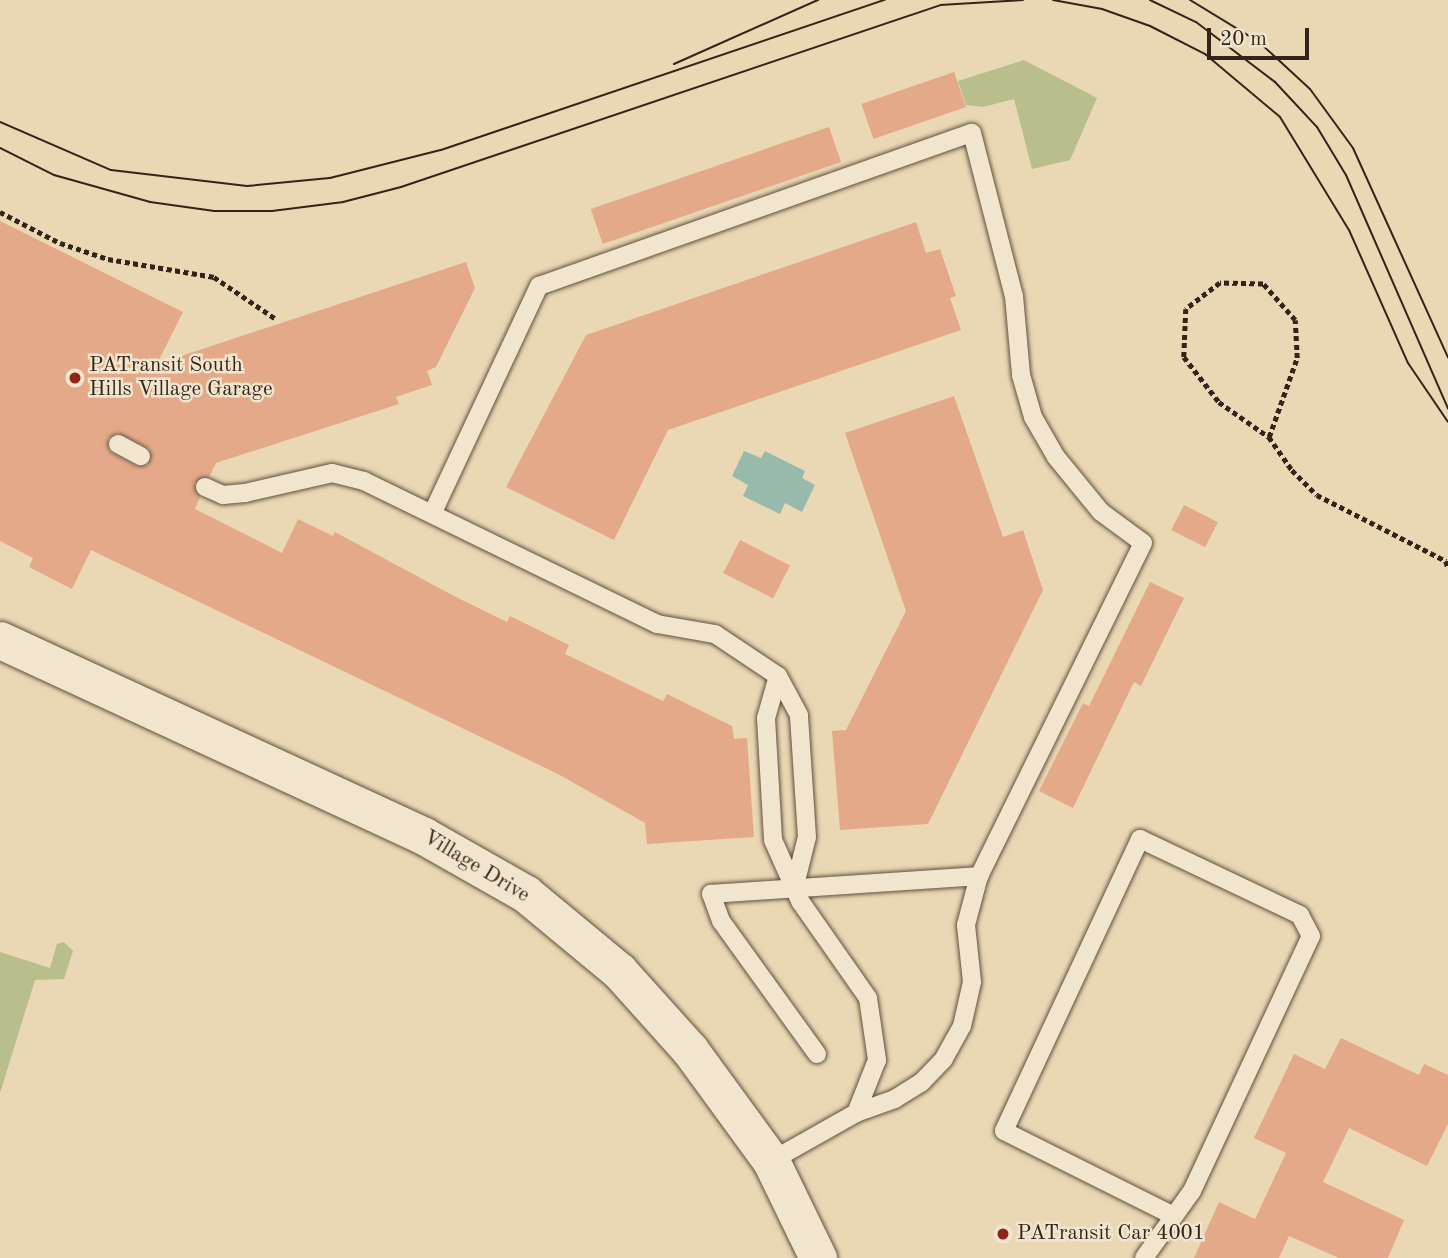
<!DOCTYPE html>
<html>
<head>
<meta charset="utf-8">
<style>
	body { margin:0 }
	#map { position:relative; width:1448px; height:1258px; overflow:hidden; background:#ead7b4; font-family:"Old Standard TT",serif }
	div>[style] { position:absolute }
	.green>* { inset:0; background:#b8be8c }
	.water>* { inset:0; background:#98baad }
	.building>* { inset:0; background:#e4a989; transform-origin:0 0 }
	.path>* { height:4.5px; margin-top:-2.25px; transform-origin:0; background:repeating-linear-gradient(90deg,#332318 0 5px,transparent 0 8.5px) }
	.roads { filter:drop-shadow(0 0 2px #61503f) drop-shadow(0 0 2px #61503f) }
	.service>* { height:18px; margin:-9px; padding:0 9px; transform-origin:9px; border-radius:9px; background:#f1e5ce }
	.minor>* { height:37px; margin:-18.5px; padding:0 18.5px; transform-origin:18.5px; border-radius:18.5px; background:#f1e5ce }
	.tram>* { height:2px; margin:-1px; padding:0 1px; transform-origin:1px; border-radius:1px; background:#332318 }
	.dots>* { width:19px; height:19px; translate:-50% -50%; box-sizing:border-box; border:4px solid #f1e5ce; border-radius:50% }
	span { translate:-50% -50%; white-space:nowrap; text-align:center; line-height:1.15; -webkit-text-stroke:5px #f1e5ce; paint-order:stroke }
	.poi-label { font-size:21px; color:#332318 }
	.left { translate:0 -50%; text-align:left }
	.street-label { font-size:21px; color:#332318 }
	.scale { position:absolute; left:1207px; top:28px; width:102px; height:32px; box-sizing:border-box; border:4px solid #332318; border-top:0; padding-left:9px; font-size:21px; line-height:24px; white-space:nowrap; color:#332318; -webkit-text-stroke:5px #f1e5ce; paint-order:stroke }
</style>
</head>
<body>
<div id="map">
	<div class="green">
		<i style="clip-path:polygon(1024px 60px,1097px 98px,1070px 160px,1032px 169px,1014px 99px,983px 107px,966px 105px,958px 81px)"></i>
		<i style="clip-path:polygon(64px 942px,73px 951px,64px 979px,35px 980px,0 1093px,0 952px,50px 968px,57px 944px)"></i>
	</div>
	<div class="water">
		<i style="clip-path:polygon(744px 451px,761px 458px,765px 451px,805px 471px,802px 478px,815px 485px,802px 512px,785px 503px,780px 514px,743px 496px,748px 485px,732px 476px)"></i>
	</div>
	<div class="building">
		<i style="left:954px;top:72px;width:37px;height:98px;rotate:71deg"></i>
		<i style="left:829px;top:127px;width:37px;height:252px;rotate:71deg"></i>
		<i style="clip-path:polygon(evenodd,0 221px,183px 312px,157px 364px,466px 262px,475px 288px,436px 367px,427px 371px,432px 385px,396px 397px,399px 404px,216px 463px,209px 477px,194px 483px,200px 497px,195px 509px,282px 553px,298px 519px,333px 536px,335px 532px,454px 596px,507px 622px,510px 616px,569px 645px,565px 654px,663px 701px,667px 694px,732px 726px,734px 739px,747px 738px,754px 837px,647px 844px,645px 823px,558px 774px,91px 550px,72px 589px,29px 567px,33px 558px,0 541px,0 221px,118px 433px,150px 449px,148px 465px,136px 466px,109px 451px,108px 438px,118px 433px)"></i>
		<i style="clip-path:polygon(916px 222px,926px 253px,940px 249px,956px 296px,950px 298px,961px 330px,668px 430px,614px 540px,506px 487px,586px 335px)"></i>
		<i style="clip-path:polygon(954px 396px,1003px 537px,1023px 530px,1043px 590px,928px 824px,840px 830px,832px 731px,846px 730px,906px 611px,845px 433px)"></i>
		<i style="left:1184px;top:505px;width:38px;height:28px;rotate:27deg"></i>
		<i style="left:740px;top:540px;width:56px;height:37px;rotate:27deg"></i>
		<i style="clip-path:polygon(1150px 582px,1184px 598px,1141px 686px,1134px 682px,1073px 808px,1039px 791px,1083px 703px,1089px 706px)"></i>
		<i style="clip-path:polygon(1341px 1038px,1419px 1075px,1424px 1064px,1448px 1075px,1448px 1124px,1427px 1166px,1349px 1128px,1323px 1182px,1404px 1220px,1388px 1258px,1339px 1258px,1289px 1236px,1279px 1258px,1194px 1258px,1219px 1202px,1255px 1219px,1286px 1153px,1254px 1138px,1294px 1054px,1325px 1069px)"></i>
	</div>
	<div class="path">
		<i style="left:0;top:212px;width:68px;rotate:27.3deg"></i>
		<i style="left:60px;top:243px;width:51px;rotate:18.4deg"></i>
		<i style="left:108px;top:259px;width:108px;rotate:9.6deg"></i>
		<i style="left:214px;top:277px;width:75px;rotate:34.1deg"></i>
		<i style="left:1269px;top:437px;width:84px;rotate:-70.5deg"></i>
		<i style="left:1297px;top:358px;width:38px;rotate:-93deg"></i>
		<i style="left:1295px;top:320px;width:48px;rotate:-131.6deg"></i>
		<i style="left:1263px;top:284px;width:43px;rotate:-178.7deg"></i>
		<i style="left:1220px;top:283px;width:43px;rotate:142.6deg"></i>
		<i style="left:1186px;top:309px;width:48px;rotate:92.4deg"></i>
		<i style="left:1184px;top:357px;width:57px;rotate:52.1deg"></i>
		<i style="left:1219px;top:402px;width:61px;rotate:35deg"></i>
		<i style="left:1269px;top:437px;width:40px;rotate:55.1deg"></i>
		<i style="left:1292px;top:470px;width:35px;rotate:45deg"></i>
		<i style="left:1317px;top:495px;width:145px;rotate:27.1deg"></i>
		<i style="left:1446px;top:561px;width:7px;rotate:74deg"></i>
	</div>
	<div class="roads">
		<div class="service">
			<i style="left:118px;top:444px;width:26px;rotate:28deg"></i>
			<i style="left:205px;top:487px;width:20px;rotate:24deg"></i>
			<i style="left:223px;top:495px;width:22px;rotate:-5deg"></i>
			<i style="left:245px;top:493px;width:89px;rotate:-12.9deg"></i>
			<i style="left:332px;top:473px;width:33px;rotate:14deg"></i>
			<i style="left:364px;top:481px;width:326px;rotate:26deg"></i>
			<i style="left:657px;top:624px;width:59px;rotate:9.8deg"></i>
			<i style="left:715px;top:634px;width:76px;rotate:33.7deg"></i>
			<i style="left:433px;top:512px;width:250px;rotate:-64.9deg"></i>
			<i style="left:539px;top:286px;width:459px;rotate:-19.5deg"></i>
			<i style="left:972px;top:133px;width:168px;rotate:75.6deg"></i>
			<i style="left:1014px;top:296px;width:79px;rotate:84.9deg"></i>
			<i style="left:1021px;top:375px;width:44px;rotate:74.1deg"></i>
			<i style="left:1033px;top:417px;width:46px;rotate:60.1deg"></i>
			<i style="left:1056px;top:457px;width:71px;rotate:50.7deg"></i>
			<i style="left:1101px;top:512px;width:52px;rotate:36.4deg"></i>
			<i style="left:1143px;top:543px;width:371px;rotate:116.2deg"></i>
			<i style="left:979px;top:876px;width:51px;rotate:104.9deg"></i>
			<i style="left:966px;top:925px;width:57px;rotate:84deg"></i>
			<i style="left:972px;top:982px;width:45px;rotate:102.8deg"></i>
			<i style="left:962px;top:1026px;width:38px;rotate:119deg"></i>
			<i style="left:944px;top:1059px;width:32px;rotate:134deg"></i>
			<i style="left:922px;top:1082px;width:32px;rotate:148deg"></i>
			<i style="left:895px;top:1099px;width:41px;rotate:160.3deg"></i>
			<i style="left:856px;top:1113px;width:98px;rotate:150.5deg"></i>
			<i style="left:795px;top:885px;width:49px;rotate:-76deg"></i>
			<i style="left:807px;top:837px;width:122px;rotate:-93.8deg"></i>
			<i style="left:799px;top:715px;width:44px;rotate:-118.3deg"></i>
			<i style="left:778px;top:676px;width:44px;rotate:105.9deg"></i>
			<i style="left:766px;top:718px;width:122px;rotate:86.7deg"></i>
			<i style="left:773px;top:840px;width:67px;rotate:66.1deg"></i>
			<i style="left:800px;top:901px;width:118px;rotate:55deg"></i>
			<i style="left:868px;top:998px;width:63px;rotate:81.7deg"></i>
			<i style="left:877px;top:1060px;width:57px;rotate:111.6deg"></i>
			<i style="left:817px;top:1054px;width:164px;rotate:-125.8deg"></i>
			<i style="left:721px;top:921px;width:29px;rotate:-110deg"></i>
			<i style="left:711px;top:894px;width:269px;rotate:-3.8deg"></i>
			<i style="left:1144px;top:1258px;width:82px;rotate:-54.4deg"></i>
			<i style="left:1192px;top:1191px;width:281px;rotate:-65deg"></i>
			<i style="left:1311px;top:936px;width:24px;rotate:-118deg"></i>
			<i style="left:1300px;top:915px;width:177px;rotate:-154.6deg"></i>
			<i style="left:1140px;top:839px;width:322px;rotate:115deg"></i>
			<i style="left:1004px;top:1131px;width:190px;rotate:26.6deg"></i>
		</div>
		<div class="minor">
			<i style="left:0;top:640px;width:467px;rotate:24.8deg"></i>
			<i style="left:424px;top:836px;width:117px;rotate:29.6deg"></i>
			<i style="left:526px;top:894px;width:121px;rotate:39.6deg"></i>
			<i style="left:619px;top:971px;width:106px;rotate:48.1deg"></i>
			<i style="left:690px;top:1050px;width:137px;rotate:53.9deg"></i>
			<i style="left:771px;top:1161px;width:108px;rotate:64.1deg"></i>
		</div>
	</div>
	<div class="tram">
		<i style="left:1053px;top:0;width:50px;rotate:10.4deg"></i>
		<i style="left:1102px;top:9px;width:51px;rotate:19.5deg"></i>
		<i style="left:1150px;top:26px;width:62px;rotate:27deg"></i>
		<i style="left:1205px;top:54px;width:98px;rotate:40deg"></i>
		<i style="left:1280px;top:117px;width:132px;rotate:58.6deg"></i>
		<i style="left:1349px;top:230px;width:145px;rotate:66.1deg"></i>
		<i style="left:1408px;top:363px;width:71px;rotate:55.9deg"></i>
		<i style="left:1150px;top:0;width:51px;rotate:25.6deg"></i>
		<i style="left:1196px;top:22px;width:99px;rotate:37.2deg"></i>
		<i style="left:1275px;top:82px;width:62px;rotate:47deg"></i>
		<i style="left:1317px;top:127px;width:56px;rotate:58.9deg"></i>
		<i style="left:1346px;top:175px;width:255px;rotate:66.4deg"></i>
		<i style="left:1190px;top:0;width:81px;rotate:31.3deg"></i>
		<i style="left:1259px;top:42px;width:69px;rotate:42.7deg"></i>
		<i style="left:1310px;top:89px;width:73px;rotate:53.9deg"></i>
		<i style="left:1353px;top:148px;width:230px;rotate:65.6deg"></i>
		<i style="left:674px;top:64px;width:158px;rotate:-24deg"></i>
		<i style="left:0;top:122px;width:121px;rotate:23.4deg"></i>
		<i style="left:111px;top:170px;width:137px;rotate:6.7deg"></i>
		<i style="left:247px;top:186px;width:83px;rotate:-5.5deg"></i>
		<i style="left:330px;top:178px;width:114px;rotate:-14.2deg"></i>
		<i style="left:441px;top:150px;width:469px;rotate:-18.7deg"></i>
		<i style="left:0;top:148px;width:60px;rotate:26.6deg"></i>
		<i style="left:54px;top:175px;width:100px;rotate:15.7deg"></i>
		<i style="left:150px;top:202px;width:65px;rotate:8deg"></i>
		<i style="left:214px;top:211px;width:58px"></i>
		<i style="left:272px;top:211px;width:72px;rotate:-7.2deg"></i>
		<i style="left:343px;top:202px;width:60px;rotate:-14.5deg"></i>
		<i style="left:401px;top:187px;width:570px;rotate:-18.63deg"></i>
		<i style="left:941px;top:5px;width:82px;rotate:-3.5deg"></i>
	</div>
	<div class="dots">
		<i style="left:75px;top:378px;background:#8f2418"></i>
		<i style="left:1003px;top:1234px;background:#8f2418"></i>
	</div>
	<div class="poi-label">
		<span class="left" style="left:89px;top:378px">PATransit South<br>Hills Village Garage</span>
		<span class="left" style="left:1017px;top:1234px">PATransit Car 4001</span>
	</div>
	<div class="street-label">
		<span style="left:476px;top:867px;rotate:31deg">Village Drive</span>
	</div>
	<div class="scale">20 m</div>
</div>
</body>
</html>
